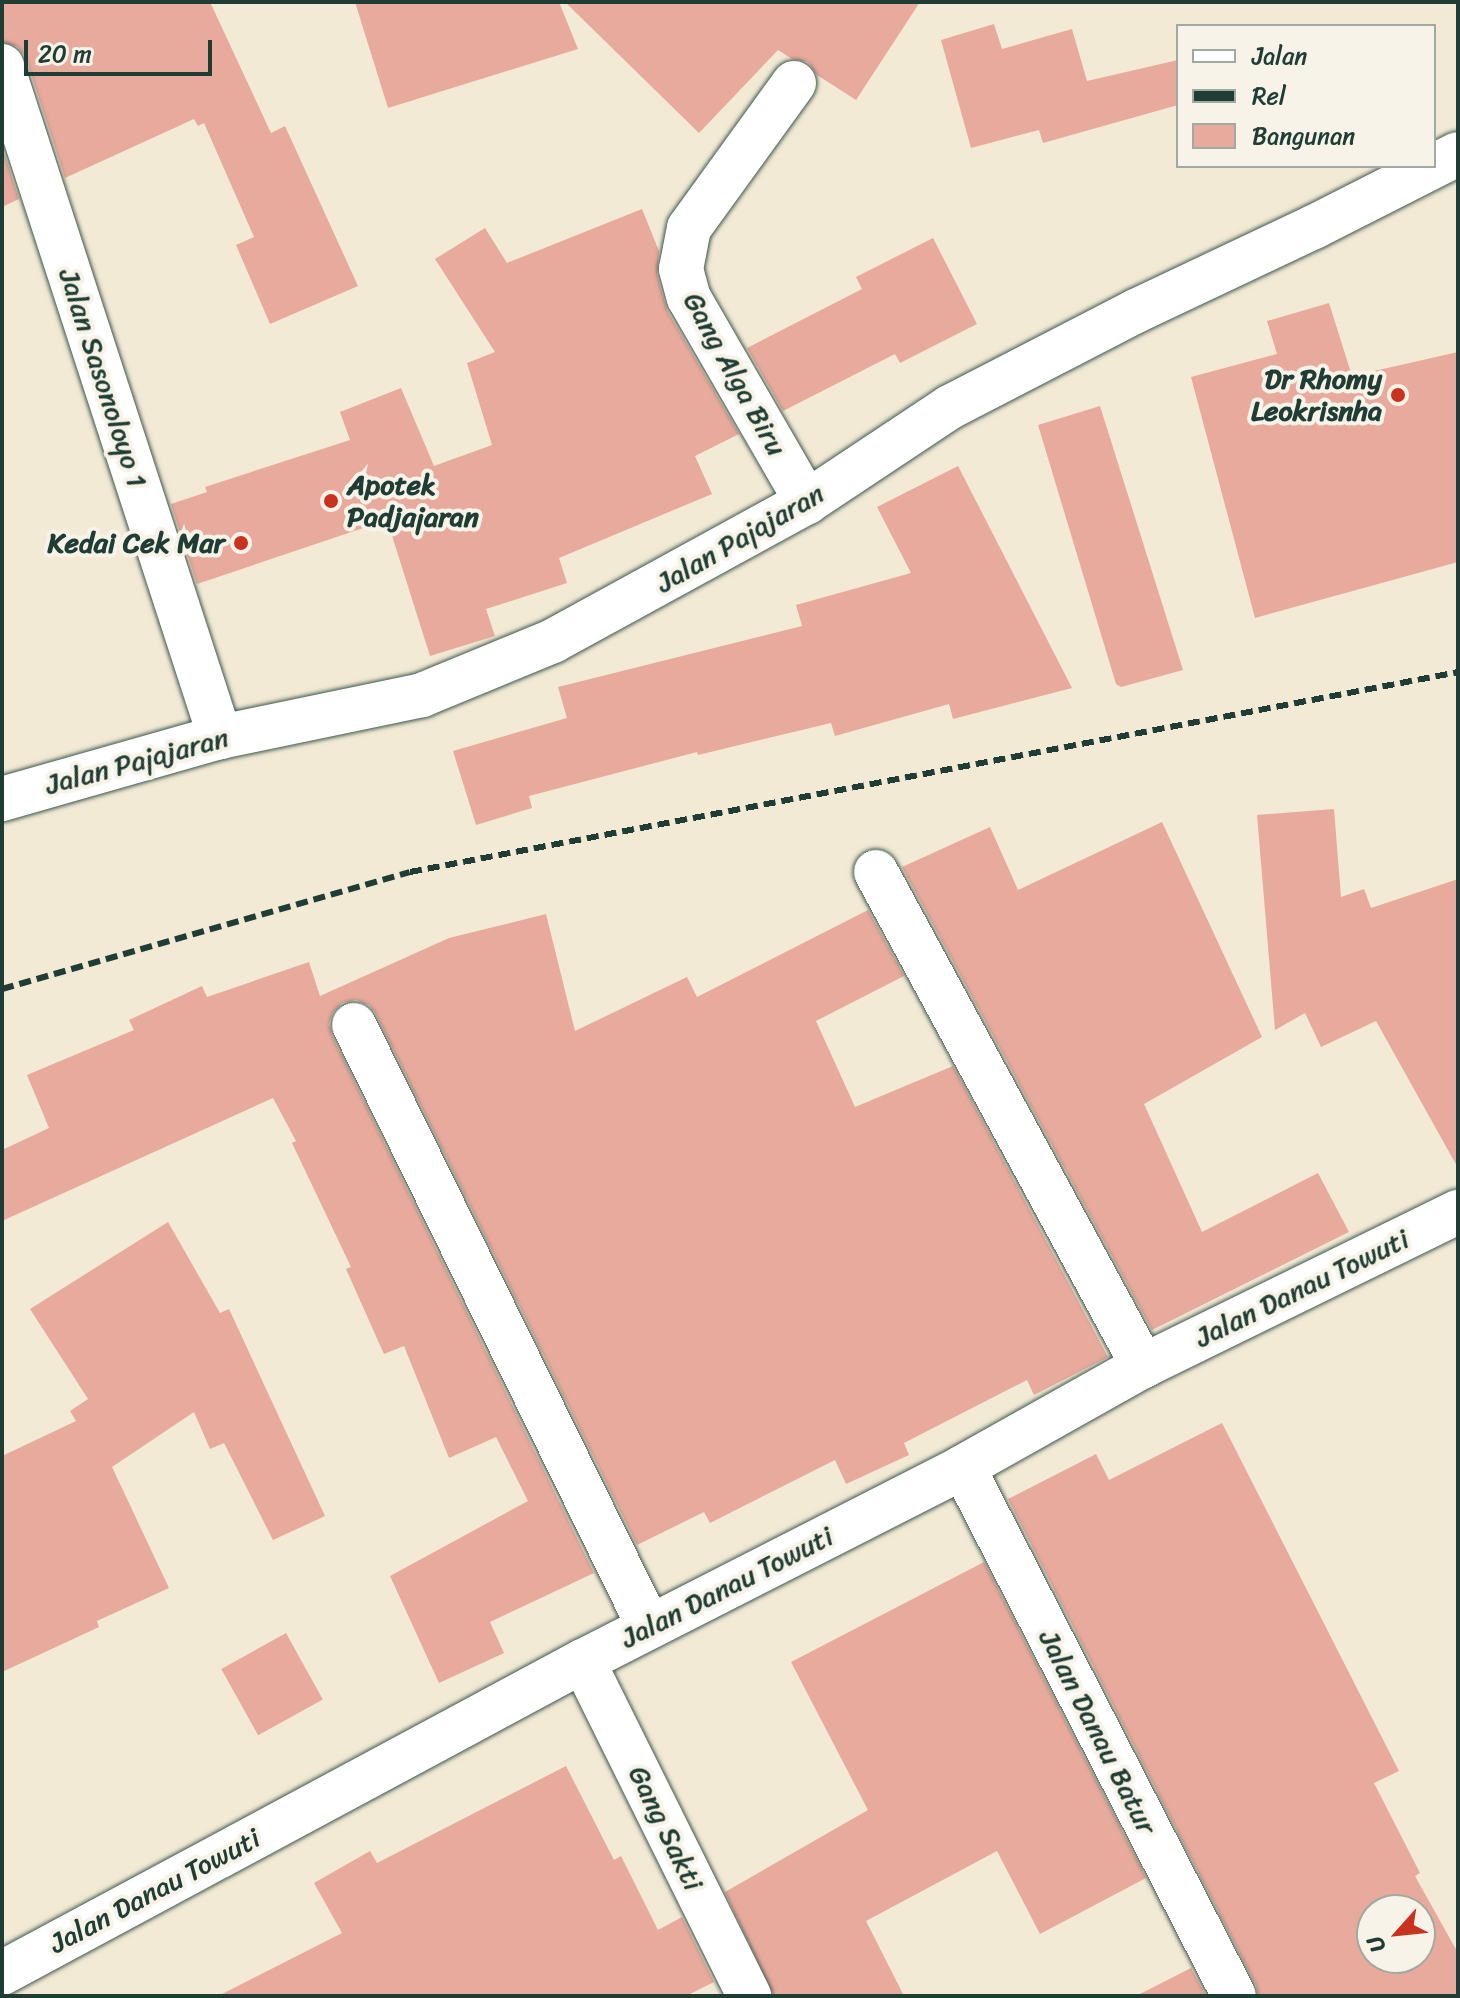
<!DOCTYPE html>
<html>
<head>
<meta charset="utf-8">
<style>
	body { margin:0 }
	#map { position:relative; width:1460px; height:1998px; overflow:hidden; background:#f2ead5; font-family:Sriracha,sans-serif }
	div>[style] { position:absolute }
	.building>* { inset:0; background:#e8aa9c; transform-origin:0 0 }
	.roads { filter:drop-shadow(0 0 2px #3f574c) drop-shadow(0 0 2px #3f574c) }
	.minor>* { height:44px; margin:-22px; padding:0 22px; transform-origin:22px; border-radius:22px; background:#fff }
	.major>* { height:44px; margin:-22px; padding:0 22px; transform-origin:22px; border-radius:22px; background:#fff }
	.rail>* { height:6px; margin-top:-3px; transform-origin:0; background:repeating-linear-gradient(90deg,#1f3d34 0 12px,transparent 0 18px) }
	.dots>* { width:22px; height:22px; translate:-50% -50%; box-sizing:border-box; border:4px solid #f7f3e8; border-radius:50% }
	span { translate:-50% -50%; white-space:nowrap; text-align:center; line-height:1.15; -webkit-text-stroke:8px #f7f3e8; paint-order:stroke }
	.street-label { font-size:28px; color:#1f3d34 }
	.poi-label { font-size:28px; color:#1f3d34; font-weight:700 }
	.right { translate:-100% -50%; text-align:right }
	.left { translate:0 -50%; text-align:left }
	.frame { position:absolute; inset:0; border:4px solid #1f3d34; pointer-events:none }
	.legend { position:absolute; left:1176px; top:24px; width:260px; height:144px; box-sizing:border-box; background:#f7f3e8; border:2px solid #a1aaa0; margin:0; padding:10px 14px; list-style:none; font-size:24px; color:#1f3d34 }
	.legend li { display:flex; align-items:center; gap:16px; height:40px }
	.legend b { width:40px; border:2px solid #a1aaa0 }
	.north { position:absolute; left:1356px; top:1894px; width:80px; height:80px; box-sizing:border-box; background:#f7f3e8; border:2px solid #a1aaa0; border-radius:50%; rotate:243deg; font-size:22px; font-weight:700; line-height:32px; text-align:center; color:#1f3d34 }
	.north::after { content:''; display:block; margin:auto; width:28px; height:36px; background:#c8321e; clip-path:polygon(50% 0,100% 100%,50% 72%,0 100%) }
	.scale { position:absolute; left:24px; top:40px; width:188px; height:36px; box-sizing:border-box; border:4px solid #1f3d34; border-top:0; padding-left:10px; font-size:24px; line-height:28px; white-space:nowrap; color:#1f3d34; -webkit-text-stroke:6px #f7f3e8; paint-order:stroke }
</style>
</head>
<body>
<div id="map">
	<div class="building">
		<i style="clip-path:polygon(2px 2px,210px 2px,271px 133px,285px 126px,358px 286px,270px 324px,236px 245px,254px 237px,204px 123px,198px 126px,194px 119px,65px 178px,26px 58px,18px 47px,2px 42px)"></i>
		<i style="clip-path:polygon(355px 2px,559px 2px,578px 49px,388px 108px)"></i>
		<i style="clip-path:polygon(565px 2px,920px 2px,856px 100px,817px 75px,808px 62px,792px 59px,778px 50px,699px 133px)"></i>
		<i style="clip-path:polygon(994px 24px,1002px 49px,1072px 29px,1087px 81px,1178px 60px,1178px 105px,1043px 143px,1039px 130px,971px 148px,941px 40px)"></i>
		<i style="clip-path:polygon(2px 147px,19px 199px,2px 207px)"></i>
		<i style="clip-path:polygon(642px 209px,659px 251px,657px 275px,667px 310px,739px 434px,695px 456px,712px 494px,559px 558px,567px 583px,486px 609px,495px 636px,430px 656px,387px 520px,197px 584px,171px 504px,207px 492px,205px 487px,350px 440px,340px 412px,401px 388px,434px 466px,492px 445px,467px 363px,495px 352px,435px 259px,485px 228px,507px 263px)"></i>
		<i style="clip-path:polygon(933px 238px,977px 324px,900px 363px,895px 354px,783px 411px,747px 348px,862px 289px,856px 277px)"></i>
		<i style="clip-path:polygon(1329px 303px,1352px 376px,1458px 352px,1458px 562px,1255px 618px,1191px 377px,1277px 354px,1267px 321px)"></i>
		<i style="clip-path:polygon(1100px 406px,1183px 670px,1121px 687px,1116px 684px,1038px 425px)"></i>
		<i style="clip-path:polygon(958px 466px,1072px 688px,953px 719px,949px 704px,835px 736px,831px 723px,698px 755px,697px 752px,529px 796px,532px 808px,476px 825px,453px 751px,567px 718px,558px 687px,802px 626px,796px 605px,911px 573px,877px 507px)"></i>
		<i style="clip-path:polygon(1334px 809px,1341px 897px,1364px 889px,1371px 908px,1458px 879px,1458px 1168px,1376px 1021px,1321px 1047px,1305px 1013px,1275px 1030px,1257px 815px)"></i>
		<i style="clip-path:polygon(1162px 822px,1262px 1037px,1144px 1104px,1202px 1232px,1318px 1173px,1349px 1232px,1152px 1330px,902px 867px,990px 827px,1018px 890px)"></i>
		<i style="clip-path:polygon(868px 910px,904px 976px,816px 1021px,855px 1107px,953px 1066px,1108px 1357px,1034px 1395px,1027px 1380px,904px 1443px,909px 1455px,846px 1484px,835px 1460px,710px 1523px,704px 1512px,637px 1545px,376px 1014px,369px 1005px,356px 1000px,342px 1003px,333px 1012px,329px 1023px,332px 1036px,594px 1573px,490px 1622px,504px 1653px,439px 1683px,390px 1576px,528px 1501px,496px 1437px,449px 1458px,404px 1346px,384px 1354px,346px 1269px,351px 1267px,292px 1143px,296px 1141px,273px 1098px,2px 1221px,2px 1150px,49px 1128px,27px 1075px,134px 1030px,129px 1020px,202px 986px,207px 997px,309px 962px,320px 996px,449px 938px,546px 914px,575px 1031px,687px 977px,697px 997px)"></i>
		<i style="clip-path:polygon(168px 1222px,220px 1313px,229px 1309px,325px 1516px,273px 1540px,224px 1443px,210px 1449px,194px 1412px,112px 1467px,169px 1588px,97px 1621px,99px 1627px,2px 1672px,2px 1456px,76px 1421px,70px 1411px,88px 1399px,30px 1309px)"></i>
		<i style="clip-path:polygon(evenodd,1222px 1423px,1399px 1771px,1374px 1783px,1420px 1873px,1415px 1876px,1458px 1953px,1458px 1996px,1259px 1996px,1256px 1985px,1008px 1499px,1096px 1454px,1109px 1480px,1222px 1423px,1372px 1910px,1420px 1910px,1420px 1958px,1372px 1958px,1372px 1910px)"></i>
		<i style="clip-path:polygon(984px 1562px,1146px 1878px,1040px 1934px,997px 1851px,866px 1921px,904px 1996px,774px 1996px,725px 1892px,868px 1810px,791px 1662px)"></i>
		<i style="left:286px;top:1633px;width:76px;height:74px;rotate:61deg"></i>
		<i style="clip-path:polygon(566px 1766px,614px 1860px,621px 1856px,658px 1930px,682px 1917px,714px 1982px,686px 1996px,218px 1996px,342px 1933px,314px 1883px,370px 1851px,377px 1863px)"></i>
		<i style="clip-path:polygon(1191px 1968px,1206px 1996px,1136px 1996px)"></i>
	</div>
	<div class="roads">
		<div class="minor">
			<i style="left:2px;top:66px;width:706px;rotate:72deg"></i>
			<i style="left:794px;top:83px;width:179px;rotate:125.9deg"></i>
			<i style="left:689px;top:228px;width:42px;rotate:101deg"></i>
			<i style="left:681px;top:269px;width:30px;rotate:75deg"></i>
			<i style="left:689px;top:298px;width:236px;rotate:60deg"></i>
			<i style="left:876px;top:872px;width:562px;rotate:61.61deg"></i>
			<i style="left:354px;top:1025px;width:670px;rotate:63.89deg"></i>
			<i style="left:963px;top:1467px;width:594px;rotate:62.87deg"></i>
			<i style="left:583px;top:1661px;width:374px;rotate:63.6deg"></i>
			<i style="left:2px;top:1973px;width:659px;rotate:-28.24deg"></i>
			<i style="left:583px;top:1661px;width:427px;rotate:-27deg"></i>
			<i style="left:963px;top:1467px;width:206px;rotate:-29.3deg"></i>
			<i style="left:1143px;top:1366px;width:351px;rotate:-26.1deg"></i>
		</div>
		<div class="major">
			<i style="left:2px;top:799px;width:227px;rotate:-15.9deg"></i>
			<i style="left:220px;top:737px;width:206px;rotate:-11.7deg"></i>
			<i style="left:422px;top:695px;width:142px;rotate:-22.4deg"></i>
			<i style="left:553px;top:641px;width:290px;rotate:-28.7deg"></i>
			<i style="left:807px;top:502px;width:172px;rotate:-33.6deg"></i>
			<i style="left:950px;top:407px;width:209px;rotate:-27.3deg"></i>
			<i style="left:1136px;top:311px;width:197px;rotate:-25.3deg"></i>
			<i style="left:1314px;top:227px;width:161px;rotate:-26.9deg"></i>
		</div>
	</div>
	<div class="rail">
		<i style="left:2px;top:989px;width:424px;rotate:-16deg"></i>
		<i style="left:410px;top:872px;width:1067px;rotate:-10.8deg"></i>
	</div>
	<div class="dots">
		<i style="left:1398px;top:395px;background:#c8321e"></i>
		<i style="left:331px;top:501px;background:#c8321e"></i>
		<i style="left:241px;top:543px;background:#c8321e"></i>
	</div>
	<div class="street-label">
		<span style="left:735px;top:374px;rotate:61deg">Gang Alga Biru</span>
		<span style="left:103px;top:378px;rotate:72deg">Jalan Sasonoloyo 1</span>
		<span style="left:740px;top:538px;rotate:-30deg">Jalan Pajajaran</span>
		<span style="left:137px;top:761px;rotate:-15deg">Jalan Pajajaran</span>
		<span style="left:1302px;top:1288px;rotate:-26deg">Jalan Danau Towuti</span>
		<span style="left:727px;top:1587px;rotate:-27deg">Jalan Danau Towuti</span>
		<span style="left:1098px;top:1732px;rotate:63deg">Jalan Danau Batur</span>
		<span style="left:666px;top:1828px;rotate:64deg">Gang Sakti</span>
		<span style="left:155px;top:1891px;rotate:-28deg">Jalan Danau Towuti</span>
	</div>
	<div class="poi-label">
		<span class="right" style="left:1382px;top:395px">Dr Rhomy<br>Leokrisnha</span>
		<span class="left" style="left:347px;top:501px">Apotek<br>Padjajaran</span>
		<span class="right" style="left:225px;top:543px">Kedai Cek Mar</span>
	</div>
	<div class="frame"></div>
	<ul class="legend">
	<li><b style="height:10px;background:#fff"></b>Jalan</li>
	<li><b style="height:10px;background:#1f3d34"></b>Rel</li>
	<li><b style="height:22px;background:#e8aa9c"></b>Bangunan</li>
	</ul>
	<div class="north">U</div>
	<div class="scale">20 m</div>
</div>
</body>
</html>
